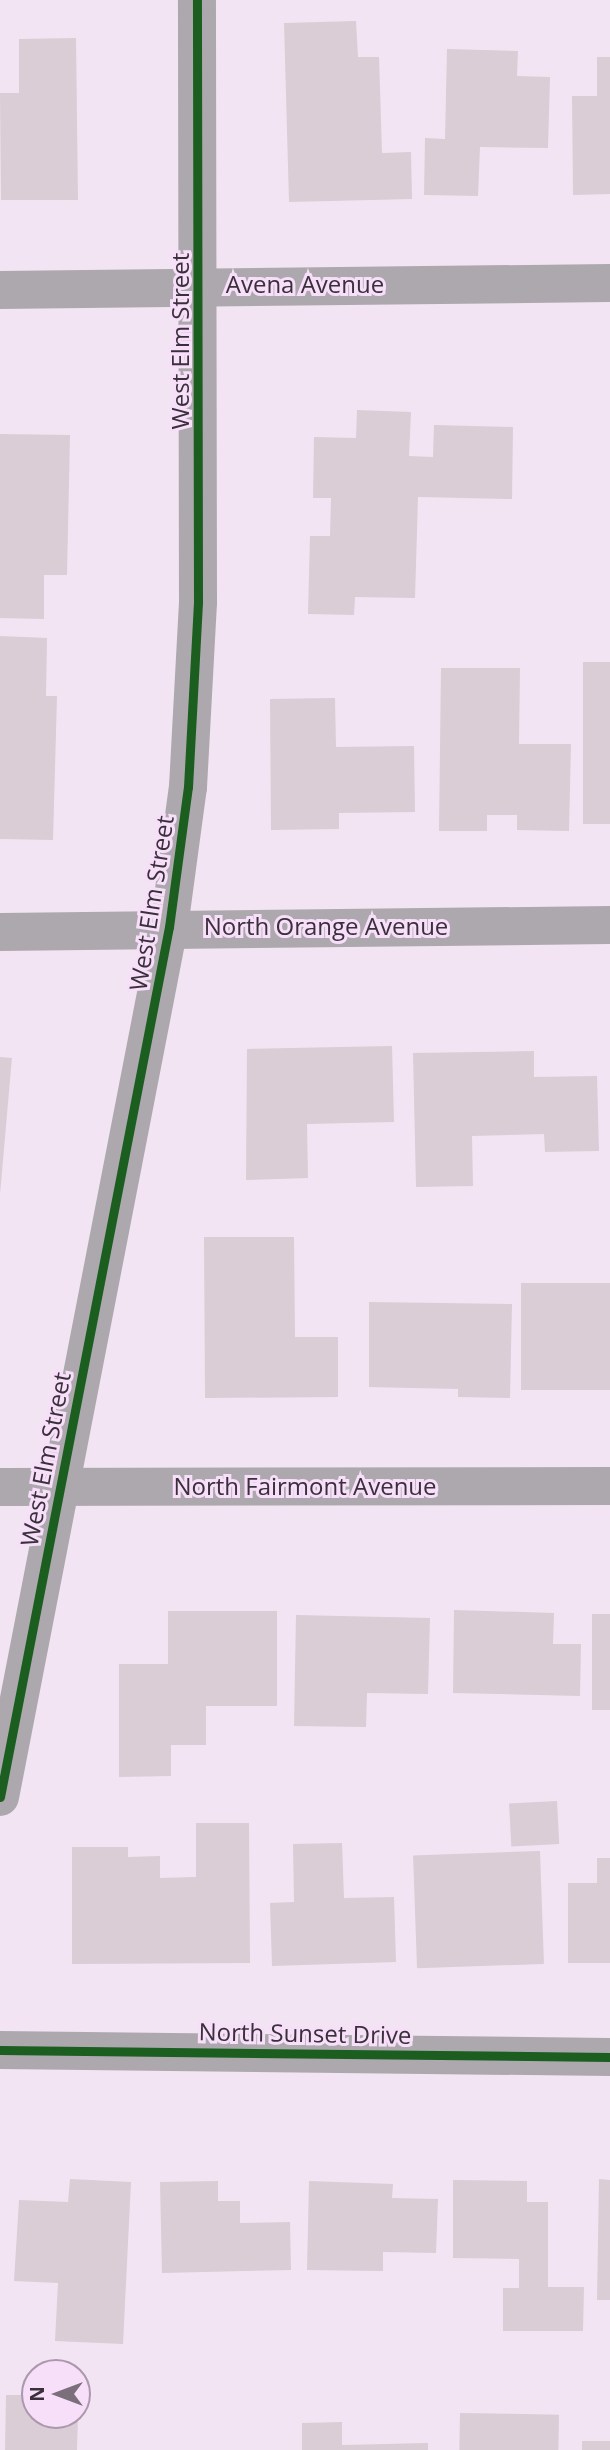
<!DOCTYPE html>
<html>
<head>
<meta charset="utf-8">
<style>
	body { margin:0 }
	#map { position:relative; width:610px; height:2450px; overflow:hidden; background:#f2e4f3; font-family:"Open Sans",sans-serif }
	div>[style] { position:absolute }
	.building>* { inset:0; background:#dacdd6; transform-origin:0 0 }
	.minor>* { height:38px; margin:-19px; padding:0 19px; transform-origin:19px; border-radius:19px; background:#aca8ae }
	.tertiary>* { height:38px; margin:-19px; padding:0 19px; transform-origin:19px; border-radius:19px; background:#aca8ae }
	.cycleway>* { height:9px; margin:-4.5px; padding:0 4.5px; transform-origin:4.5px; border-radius:4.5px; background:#1b5e20 }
	span { translate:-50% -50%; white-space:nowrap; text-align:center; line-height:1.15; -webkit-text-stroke:6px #f7def9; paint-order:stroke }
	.street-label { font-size:24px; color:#3a303b }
	.north { position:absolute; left:21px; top:2359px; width:70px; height:70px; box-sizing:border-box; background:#f7def9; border:2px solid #ab98ad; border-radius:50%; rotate:270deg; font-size:19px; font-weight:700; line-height:28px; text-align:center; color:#3a303b }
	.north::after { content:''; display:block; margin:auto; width:24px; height:32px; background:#7a6f7b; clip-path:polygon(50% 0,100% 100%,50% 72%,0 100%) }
</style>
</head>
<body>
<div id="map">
	<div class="building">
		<i style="clip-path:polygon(356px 21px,358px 57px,379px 57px,382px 153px,411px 152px,412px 199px,289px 202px,284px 23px)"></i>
		<i style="clip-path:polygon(76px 38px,78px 200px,1px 200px,0 93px,19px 93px,19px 39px)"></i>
		<i style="clip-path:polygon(447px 49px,518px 51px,517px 76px,550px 77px,548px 148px,480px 147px,478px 196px,424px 195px,425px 138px,445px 139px)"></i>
		<i style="clip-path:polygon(597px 57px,610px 57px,610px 194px,573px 195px,572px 96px,597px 96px)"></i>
		<i style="clip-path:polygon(357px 410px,411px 412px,409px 456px,433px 457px,434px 425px,513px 427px,512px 499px,418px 497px,415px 598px,355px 597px,354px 615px,308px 614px,310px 536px,330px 536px,331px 498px,313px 498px,314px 437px,356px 438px)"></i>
		<i style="clip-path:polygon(0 434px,70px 435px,67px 575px,44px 575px,44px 619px,0 618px)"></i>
		<i style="clip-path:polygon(0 636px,47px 638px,46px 696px,57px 696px,53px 840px,0 839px)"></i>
		<i style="left:583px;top:662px;width:27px;height:162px"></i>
		<i style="clip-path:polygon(441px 668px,520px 668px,519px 744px,571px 744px,569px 831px,517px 830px,517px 815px,487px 815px,487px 831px,439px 831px)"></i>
		<i style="clip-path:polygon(335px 698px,336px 747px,414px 746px,415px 812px,339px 813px,339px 829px,271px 830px,270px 699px)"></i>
		<i style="clip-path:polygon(392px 1046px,394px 1122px,307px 1124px,308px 1178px,246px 1180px,247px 1049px)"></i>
		<i style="clip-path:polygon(534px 1051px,534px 1077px,597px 1076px,599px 1151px,545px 1152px,544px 1134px,472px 1136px,473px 1186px,416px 1187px,413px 1053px)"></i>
		<i style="left:0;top:1057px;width:12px;height:134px;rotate:5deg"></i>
		<i style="clip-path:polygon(204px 1237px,294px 1237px,295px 1337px,338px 1337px,338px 1397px,205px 1398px)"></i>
		<i style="left:521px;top:1283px;width:89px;height:107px"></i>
		<i style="clip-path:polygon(369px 1302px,512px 1304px,510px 1398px,458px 1397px,458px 1389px,369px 1387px)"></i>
		<i style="clip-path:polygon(454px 1610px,554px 1613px,553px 1644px,581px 1644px,580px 1696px,453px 1693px)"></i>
		<i style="clip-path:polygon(168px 1611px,277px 1611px,277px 1706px,206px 1706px,206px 1745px,171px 1745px,171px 1776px,119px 1777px,119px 1664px,168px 1664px)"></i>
		<i style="left:592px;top:1614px;width:18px;height:96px"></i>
		<i style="clip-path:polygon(296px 1615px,430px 1618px,428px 1694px,367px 1693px,366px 1727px,294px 1726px)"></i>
		<i style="left:557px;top:1801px;width:43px;height:48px;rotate:87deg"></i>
		<i style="clip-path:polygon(196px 1823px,249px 1823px,250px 1963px,72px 1964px,72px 1847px,128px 1847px,128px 1857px,160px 1856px,160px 1878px,196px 1877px)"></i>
		<i style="clip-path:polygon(342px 1843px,344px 1898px,394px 1897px,396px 1962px,272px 1966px,270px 1903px,294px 1902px,293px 1844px)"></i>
		<i style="left:540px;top:1851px;width:113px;height:127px;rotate:88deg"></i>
		<i style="clip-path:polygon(597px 1858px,610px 1858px,610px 1963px,568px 1963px,568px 1883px,597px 1883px)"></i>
		<i style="clip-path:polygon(70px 2179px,131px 2182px,123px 2344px,55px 2341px,58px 2283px,14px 2281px,19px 2200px,68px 2202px)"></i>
		<i style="clip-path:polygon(599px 2179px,610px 2180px,610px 2300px,597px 2300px)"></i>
		<i style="clip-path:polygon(453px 2180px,527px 2181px,527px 2202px,548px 2202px,548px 2287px,584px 2287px,583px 2331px,503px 2331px,503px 2288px,519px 2288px,519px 2259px,453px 2258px)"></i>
		<i style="clip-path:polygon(218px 2181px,218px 2201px,240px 2201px,240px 2223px,290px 2222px,291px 2270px,162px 2273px,160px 2182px)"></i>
		<i style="clip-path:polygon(309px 2181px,393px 2184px,392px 2198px,438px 2199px,436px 2253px,383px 2252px,383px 2271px,307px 2270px)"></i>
		<i style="clip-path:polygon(6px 2395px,35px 2395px,35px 2415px,78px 2415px,77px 2450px,5px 2450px)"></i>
		<i style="left:460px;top:2413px;width:99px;height:37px;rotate:1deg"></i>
		<i style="clip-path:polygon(342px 2422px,342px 2445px,428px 2443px,428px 2450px,302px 2450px,302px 2423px)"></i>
		<i style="left:582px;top:2441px;width:28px;height:9px"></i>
	</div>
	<div class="minor">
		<i style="left:0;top:290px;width:610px;rotate:-0.66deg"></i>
		<i style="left:0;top:932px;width:610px;rotate:-0.66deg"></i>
		<i style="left:0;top:1487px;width:610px;rotate:-0.09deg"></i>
		<i style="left:0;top:2050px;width:610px;rotate:0.66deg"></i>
	</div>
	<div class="tertiary">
		<i style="left:0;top:1797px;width:886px;rotate:-79.01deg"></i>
		<i style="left:169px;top:927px;width:141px;rotate:-82.3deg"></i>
		<i style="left:188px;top:787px;width:185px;rotate:-86.9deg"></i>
		<i style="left:198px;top:602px;width:602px;rotate:-90.1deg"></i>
	</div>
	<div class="cycleway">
		<i style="left:0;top:1797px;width:886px;rotate:-79.01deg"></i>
		<i style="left:169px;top:927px;width:141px;rotate:-82.3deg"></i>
		<i style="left:188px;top:787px;width:185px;rotate:-86.9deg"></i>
		<i style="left:198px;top:602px;width:602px;rotate:-90.1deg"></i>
		<i style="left:0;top:2050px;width:610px;rotate:0.66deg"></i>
	</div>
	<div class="street-label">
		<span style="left:305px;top:284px">Avena Avenue</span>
		<span style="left:180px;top:341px;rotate:-90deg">West Elm Street</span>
		<span style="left:151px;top:903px;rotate:-81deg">West Elm Street</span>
		<span style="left:326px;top:926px">North Orange Avenue</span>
		<span style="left:45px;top:1459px;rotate:-79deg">West Elm Street</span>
		<span style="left:305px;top:1486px">North Fairmont Avenue</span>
		<span style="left:305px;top:2033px;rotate:1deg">North Sunset Drive</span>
	</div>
	<div class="north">N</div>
</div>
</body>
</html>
